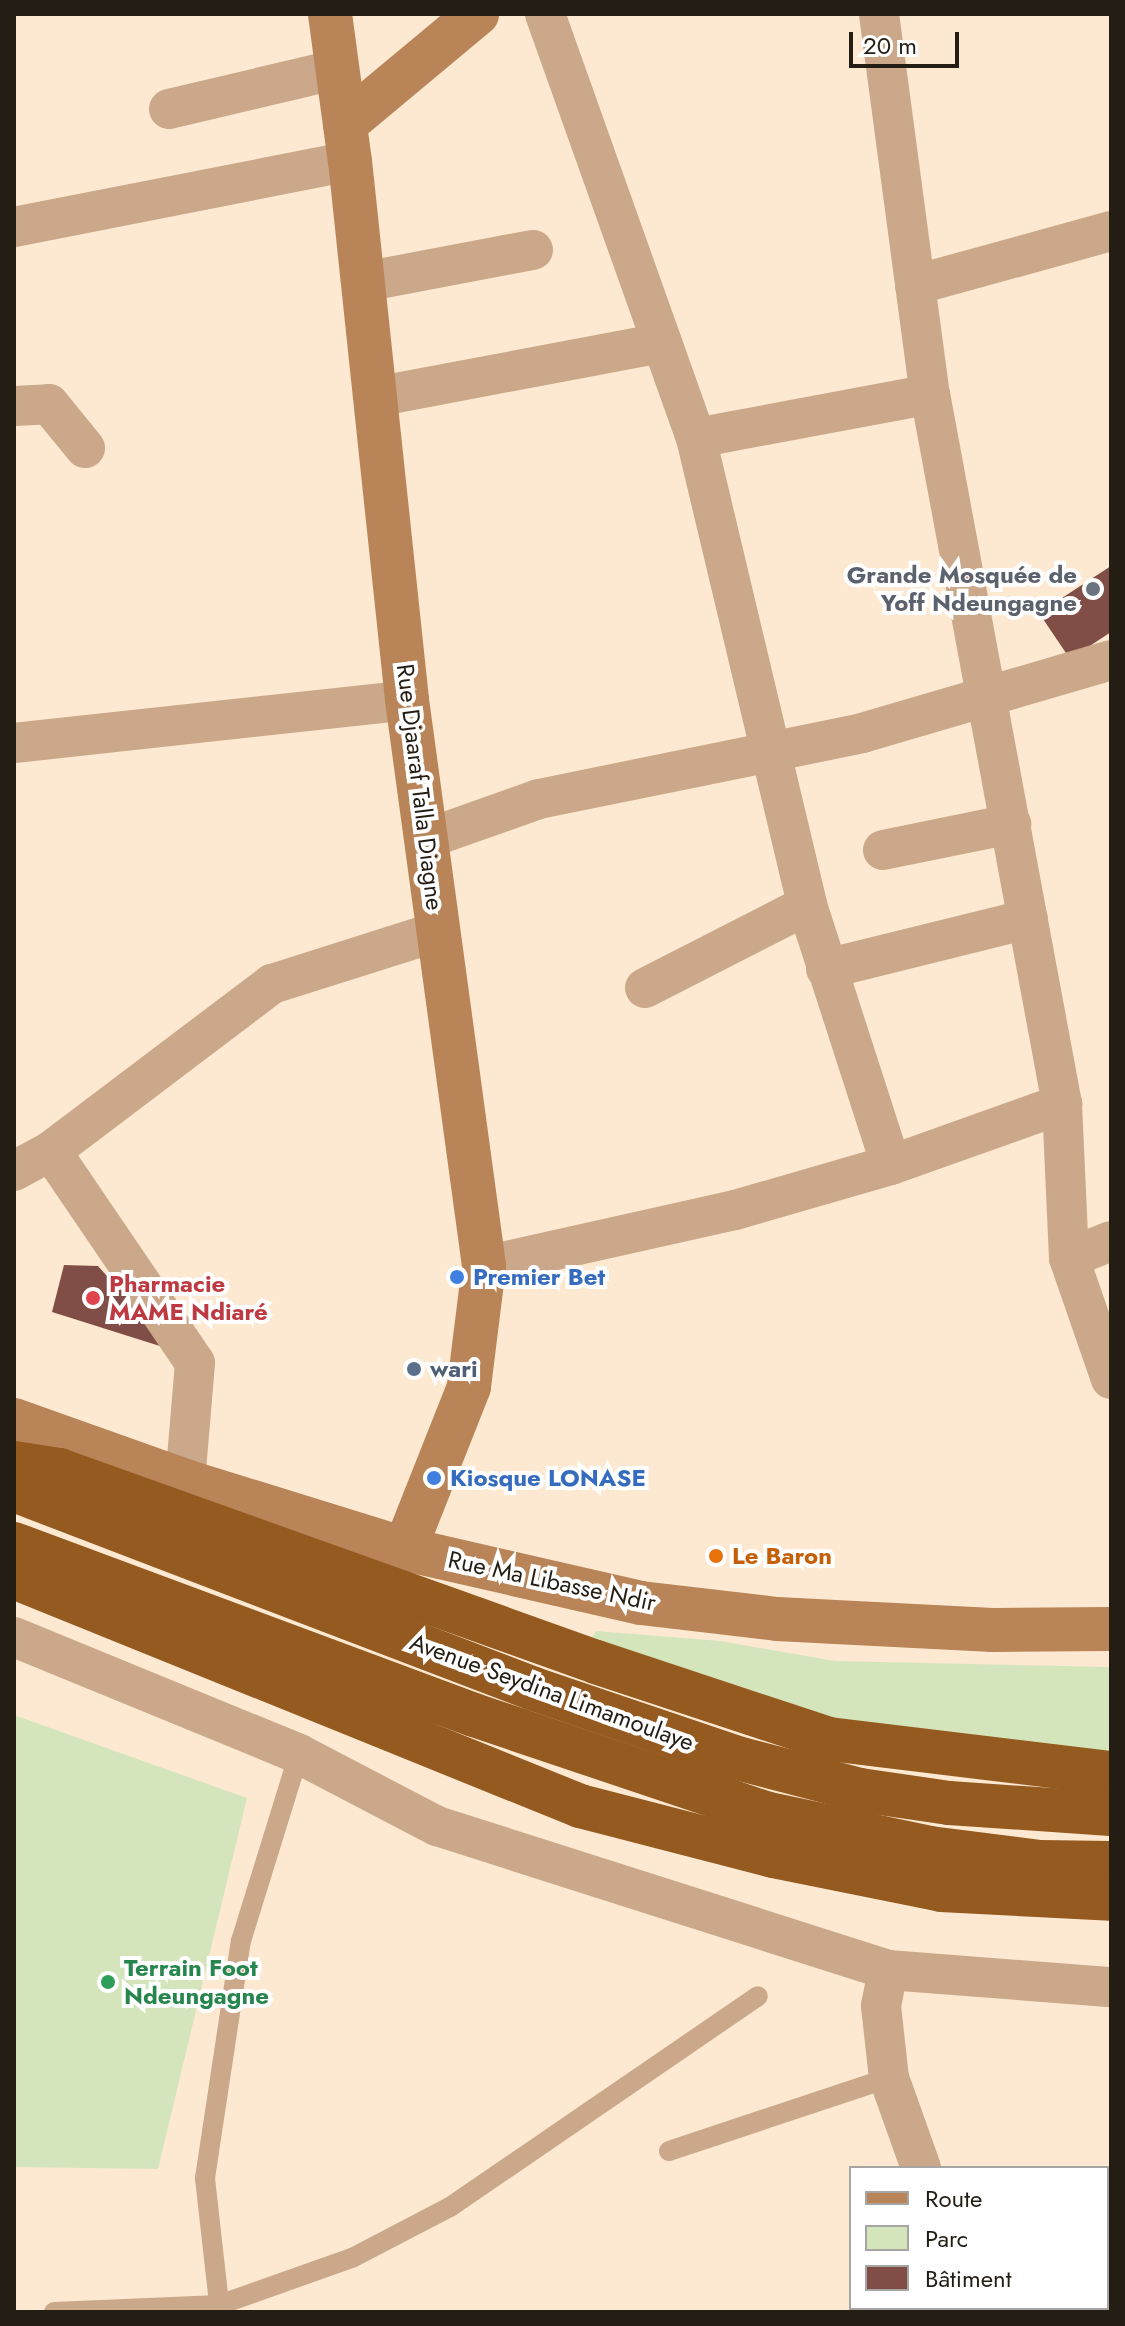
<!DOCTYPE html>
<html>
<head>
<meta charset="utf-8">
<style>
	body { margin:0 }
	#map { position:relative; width:1125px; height:2326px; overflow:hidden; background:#fde9d1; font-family:Jost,sans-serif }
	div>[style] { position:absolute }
	.green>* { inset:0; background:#d4e5bb }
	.building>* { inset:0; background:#804d47 }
	.lane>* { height:20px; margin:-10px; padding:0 10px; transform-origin:10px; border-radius:10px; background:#cba88a }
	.street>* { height:40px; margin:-20px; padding:0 20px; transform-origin:20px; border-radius:20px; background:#cba88a }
	.secondary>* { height:44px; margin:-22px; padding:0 22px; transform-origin:22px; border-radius:22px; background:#b98558 }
	.highway>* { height:44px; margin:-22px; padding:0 22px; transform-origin:22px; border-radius:22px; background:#945a20 }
	.dots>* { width:22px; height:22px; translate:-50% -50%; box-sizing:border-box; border:4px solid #fff; border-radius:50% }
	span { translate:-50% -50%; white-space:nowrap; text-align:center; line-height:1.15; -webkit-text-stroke:8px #fff; paint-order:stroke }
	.worship-label { font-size:24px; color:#5b616d; font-weight:700 }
	.right { translate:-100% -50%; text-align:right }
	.street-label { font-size:24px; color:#241d14 }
	.shop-label { font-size:24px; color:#366cbe; font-weight:700 }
	.left { translate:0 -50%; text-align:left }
	.health-label { font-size:24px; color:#be3a42; font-weight:700 }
	.service-label { font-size:24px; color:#4e5e75; font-weight:700 }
	.food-label { font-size:24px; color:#c56008; font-weight:700 }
	.leisure-label { font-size:24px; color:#27864d; font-weight:700 }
	.frame { position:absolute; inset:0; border:16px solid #241d14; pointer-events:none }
	.legend { position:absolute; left:849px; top:2166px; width:260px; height:144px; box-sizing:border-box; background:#fff; border:2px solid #a7a5a1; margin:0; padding:10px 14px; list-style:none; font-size:24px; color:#241d14 }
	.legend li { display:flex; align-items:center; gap:16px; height:40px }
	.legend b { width:40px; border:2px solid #a7a5a1 }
	.scale { position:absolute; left:849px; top:32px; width:110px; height:36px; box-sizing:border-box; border:4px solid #241d14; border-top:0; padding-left:10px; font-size:24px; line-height:28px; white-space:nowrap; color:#241d14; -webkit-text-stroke:6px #fff; paint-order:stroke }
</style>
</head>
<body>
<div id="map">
	<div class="green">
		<i style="clip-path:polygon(596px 1631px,720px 1641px,835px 1661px,1111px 1667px,1111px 1759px,831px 1727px,587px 1646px)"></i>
		<i style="clip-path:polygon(14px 1715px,247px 1798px,158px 2169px,14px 2167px)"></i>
	</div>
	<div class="building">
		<i style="clip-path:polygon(1111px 566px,1111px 632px,1070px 659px,1039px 613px)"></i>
		<i style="clip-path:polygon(64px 1265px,98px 1266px,114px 1284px,121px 1282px,163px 1347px,52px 1312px)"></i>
	</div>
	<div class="lane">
		<i style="left:669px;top:2151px;width:232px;rotate:-18.4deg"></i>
		<i style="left:54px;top:2312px;width:165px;rotate:-2.4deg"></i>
		<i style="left:219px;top:2305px;width:141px;rotate:-19.5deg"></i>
		<i style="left:352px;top:2258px;width:110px;rotate:-27.5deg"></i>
		<i style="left:450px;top:2207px;width:373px;rotate:-34.4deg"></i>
		<i style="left:220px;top:2312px;width:135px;rotate:-96.4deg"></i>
		<i style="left:205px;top:2178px;width:240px;rotate:-81.4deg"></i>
		<i style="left:241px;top:1941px;width:196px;rotate:-72.8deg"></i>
	</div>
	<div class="street">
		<i style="left:545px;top:14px;width:450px;rotate:70.4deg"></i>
		<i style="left:696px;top:438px;width:480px;rotate:76.6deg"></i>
		<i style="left:807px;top:905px;width:273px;rotate:72.1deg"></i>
		<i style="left:879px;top:14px;width:383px;rotate:82.4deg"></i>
		<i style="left:930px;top:394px;width:722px;rotate:79.47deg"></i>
		<i style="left:1062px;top:1104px;width:154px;rotate:87.4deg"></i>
		<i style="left:1069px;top:1258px;width:128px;rotate:70.9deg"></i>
		<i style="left:169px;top:109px;width:174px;rotate:-13.3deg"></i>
		<i style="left:14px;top:227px;width:342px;rotate:-11.1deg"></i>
		<i style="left:363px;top:282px;width:173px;rotate:-10.7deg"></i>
		<i style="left:915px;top:285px;width:203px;rotate:-15.4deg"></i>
		<i style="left:375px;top:397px;width:292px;rotate:-10.7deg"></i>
		<i style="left:14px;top:406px;width:35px;rotate:-3deg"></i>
		<i style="left:49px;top:404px;width:57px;rotate:50.7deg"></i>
		<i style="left:696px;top:438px;width:238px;rotate:-10.6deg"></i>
		<i style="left:14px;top:743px;width:395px;rotate:-6.2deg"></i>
		<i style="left:426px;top:839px;width:120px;rotate:-19.5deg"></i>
		<i style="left:539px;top:799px;width:330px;rotate:-11.5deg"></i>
		<i style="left:862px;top:733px;width:259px;rotate:-16.3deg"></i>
		<i style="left:883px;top:850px;width:131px;rotate:-11.5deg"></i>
		<i style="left:826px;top:969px;width:208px;rotate:-13.9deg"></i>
		<i style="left:645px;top:988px;width:182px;rotate:-27.1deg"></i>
		<i style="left:51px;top:1151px;width:256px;rotate:55.8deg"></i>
		<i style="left:195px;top:1363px;width:118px;rotate:94.8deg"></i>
		<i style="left:14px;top:1171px;width:42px;rotate:-28.4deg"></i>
		<i style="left:51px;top:1151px;width:277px;rotate:-37.1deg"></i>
		<i style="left:272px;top:984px;width:175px;rotate:-17.6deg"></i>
		<i style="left:1069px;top:1258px;width:45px;rotate:-22deg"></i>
		<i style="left:484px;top:1266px;width:257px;rotate:-12.6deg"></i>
		<i style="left:735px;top:1210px;width:162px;rotate:-16.1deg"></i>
		<i style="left:891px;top:1165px;width:182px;rotate:-19.6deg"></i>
		<i style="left:14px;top:1637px;width:308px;rotate:22.3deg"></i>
		<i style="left:299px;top:1754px;width:156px;rotate:27.6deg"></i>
		<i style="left:437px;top:1826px;width:473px;rotate:17.7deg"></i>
		<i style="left:888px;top:1970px;width:224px;rotate:4.4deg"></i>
		<i style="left:888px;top:1970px;width:37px;rotate:101deg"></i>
		<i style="left:881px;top:2006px;width:72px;rotate:83.7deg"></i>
		<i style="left:889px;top:2078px;width:96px;rotate:70.4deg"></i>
		<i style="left:971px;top:2308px;width:4px;rotate:63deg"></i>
	</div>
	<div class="secondary">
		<i style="left:330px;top:14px;width:148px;rotate:82.3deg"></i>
		<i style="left:350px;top:161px;width:542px;rotate:83.96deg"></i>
		<i style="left:407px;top:700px;width:571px;rotate:82.25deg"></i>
		<i style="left:484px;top:1266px;width:122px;rotate:97.1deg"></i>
		<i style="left:469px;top:1387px;width:174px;rotate:111.6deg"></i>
		<i style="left:345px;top:124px;width:172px;rotate:-39.8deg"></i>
		<i style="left:14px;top:1420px;width:182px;rotate:19.6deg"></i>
		<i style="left:185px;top:1481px;width:230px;rotate:17.2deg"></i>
		<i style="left:405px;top:1549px;width:242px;rotate:12.9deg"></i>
		<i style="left:641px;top:1603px;width:137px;rotate:6.7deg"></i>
		<i style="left:777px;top:1619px;width:216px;rotate:2.9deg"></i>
		<i style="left:993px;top:1630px;width:118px;rotate:-0.5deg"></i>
	</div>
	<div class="highway">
		<i style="left:14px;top:1463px;width:46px;rotate:8.8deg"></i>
		<i style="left:59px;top:1470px;width:570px;rotate:19.67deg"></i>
		<i style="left:596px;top:1662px;width:245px;rotate:18.3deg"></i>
		<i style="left:829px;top:1739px;width:284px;rotate:6.9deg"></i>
		<i style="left:14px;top:1490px;width:557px;rotate:20.94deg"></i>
		<i style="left:534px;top:1689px;width:219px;rotate:18.7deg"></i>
		<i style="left:741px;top:1759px;width:123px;rotate:14.6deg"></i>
		<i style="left:860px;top:1790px;width:90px;rotate:8.3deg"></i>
		<i style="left:949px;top:1803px;width:162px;rotate:3.9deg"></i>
		<i style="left:14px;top:1544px;width:491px;rotate:20.4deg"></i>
		<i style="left:474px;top:1715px;width:311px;rotate:18.6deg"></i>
		<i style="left:769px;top:1814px;width:165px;rotate:11.9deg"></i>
		<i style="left:930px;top:1848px;width:111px;rotate:7.3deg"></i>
		<i style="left:1040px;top:1862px;width:71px;rotate:0.8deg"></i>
		<i style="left:14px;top:1577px;width:611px;rotate:22.03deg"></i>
		<i style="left:580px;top:1806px;width:199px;rotate:14.5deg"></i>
		<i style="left:773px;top:1856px;width:171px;rotate:11.4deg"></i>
		<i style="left:941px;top:1890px;width:170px;rotate:3deg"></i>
	</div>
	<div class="dots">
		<i style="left:1093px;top:589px;background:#6b7280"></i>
		<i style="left:457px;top:1277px;background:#3f7fe0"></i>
		<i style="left:93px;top:1298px;background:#e0444e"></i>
		<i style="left:414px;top:1369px;background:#5c6f8a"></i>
		<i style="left:434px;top:1478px;background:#3f7fe0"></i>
		<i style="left:716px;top:1556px;background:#e8710a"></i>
		<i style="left:108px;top:1982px;background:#2e9e5b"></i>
	</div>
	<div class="worship-label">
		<span class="right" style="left:1077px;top:589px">Grande Mosquée de<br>Yoff Ndeungagne</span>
	</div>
	<div class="street-label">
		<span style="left:420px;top:787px;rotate:83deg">Rue Djaaraf Talla Diagne</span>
		<span style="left:552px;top:1581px;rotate:12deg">Rue Ma Libasse Ndir</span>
		<span style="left:552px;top:1692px;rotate:20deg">Avenue Seydina Limamoulaye</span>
	</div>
	<div class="shop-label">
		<span class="left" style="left:473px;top:1277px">Premier Bet</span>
		<span class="left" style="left:450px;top:1478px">Kiosque LONASE</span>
	</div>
	<div class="health-label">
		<span class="left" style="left:109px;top:1298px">Pharmacie<br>MAME Ndiaré</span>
	</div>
	<div class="service-label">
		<span class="left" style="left:430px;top:1369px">wari</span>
	</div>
	<div class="food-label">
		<span class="left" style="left:732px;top:1556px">Le Baron</span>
	</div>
	<div class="leisure-label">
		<span class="left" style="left:124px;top:1982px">Terrain Foot<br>Ndeungagne</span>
	</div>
	<div class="frame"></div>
	<ul class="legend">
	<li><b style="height:10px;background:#b98558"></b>Route</li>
	<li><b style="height:22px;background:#d4e5bb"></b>Parc</li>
	<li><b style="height:22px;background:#804d47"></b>Bâtiment</li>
	</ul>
	<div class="scale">20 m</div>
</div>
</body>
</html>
